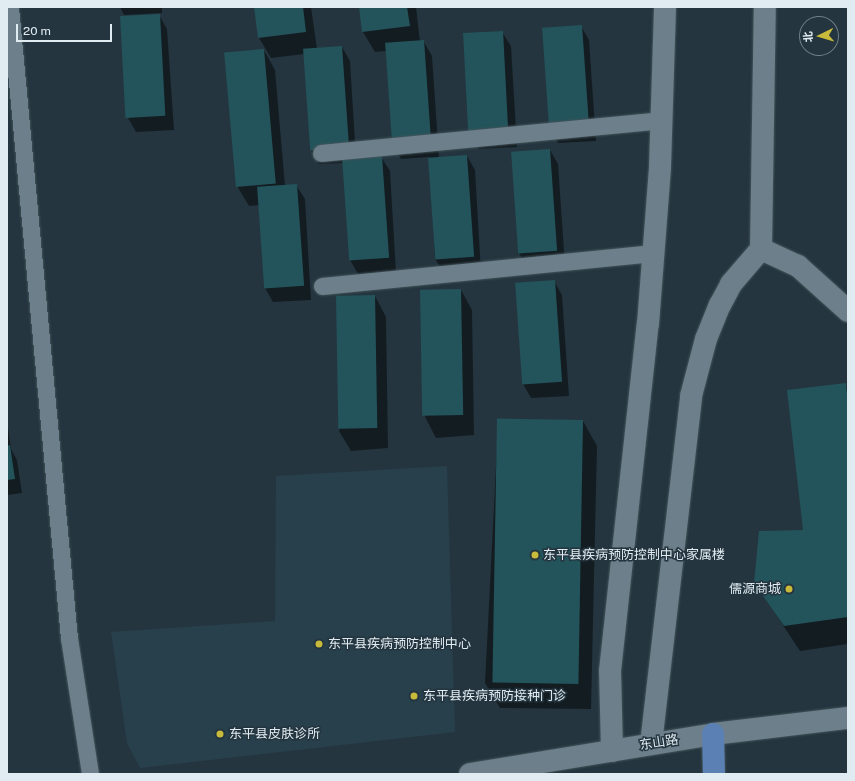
<!DOCTYPE html>
<html>
<head>
<meta charset="utf-8">
<style>
	body { margin:0 }
	#map { position:relative; width:855px; height:781px; overflow:hidden; background:#24353f; font-family:"Public Sans","Noto Sans SC",sans-serif }
	div>[style] { position:absolute }
	.built>* { inset:0; background:#28404c }
	.shadow>* { inset:0; background:#0007 }
	.building>* { inset:0; background:#23545b; transform-origin:0 0 }
	.roads { filter:drop-shadow(0 0 1px #43535a) drop-shadow(0 0 1px #43535a) }
	.lane>* { height:17px; margin:-8.5px; padding:0 8.5px; transform-origin:8.5px; border-radius:8.5px; background:#6c7f8a }
	.street>* { height:22px; margin:-11px; padding:0 11px; transform-origin:11px; border-radius:11px; background:#6c7f8a }
	.secondary>* { height:22px; margin:-11px; padding:0 11px; transform-origin:11px; border-radius:11px; background:#6c7f8a }
	.primary>* { height:22px; margin:-11px; padding:0 11px; transform-origin:11px; border-radius:11px; background:#5b80b4 }
	.dots>* { width:11px; height:11px; translate:-50% -50%; box-sizing:border-box; border:2px solid #24353f; border-radius:50% }
	span { translate:-50% -50%; white-space:nowrap; text-align:center; line-height:1.15; -webkit-text-stroke:3px #24353f; paint-order:stroke }
	.poi-label { font-size:13px; color:#e1ecf2 }
	.left { translate:0 -50%; text-align:left }
	.right { translate:-100% -50%; text-align:right }
	.street-label { font-size:13px; color:#e1ecf2 }
	.frame { position:absolute; inset:0; border:8px solid #e1ecf2; pointer-events:none }
	.north { position:absolute; left:799px; top:16px; width:40px; height:40px; box-sizing:border-box; background:#24353f; border:1px solid #707e87; border-radius:50%; rotate:265deg; font-size:11px; font-weight:700; line-height:16px; text-align:center; color:#e1ecf2 }
	.north::after { content:''; display:block; margin:auto; width:14px; height:18px; background:#c8bb3b; clip-path:polygon(50% 0,100% 100%,50% 72%,0 100%) }
	.scale { position:absolute; left:16px; top:24px; width:96px; height:18px; box-sizing:border-box; border:2px solid #e1ecf2; border-top:0; padding-left:5px; font-size:12px; line-height:14px; white-space:nowrap; color:#e1ecf2; -webkit-text-stroke:3px #24353f; paint-order:stroke }
</style>
</head>
<body>
<div id="map">
	<div class="built">
		<i style="clip-path:polygon(447px 466px,455px 732px,140px 768px,127px 743px,111px 632px,275px 621px,276px 476px)"></i>
	</div>
	<div class="shadow">
		<i style="clip-path:polygon(120px 7px,162px 7px,162px 13px,124px 15px)"></i>
		<i style="clip-path:polygon(255px 7px,311px 7px,317px 49px,342px 47px,350px 61px,356px 158px,381px 157px,390px 171px,396px 272px,358px 274px,350px 260px,344px 163px,319px 164px,311px 150px,304px 54px,271px 58px,259px 38px)"></i>
		<i style="clip-path:polygon(360px 7px,416px 7px,420px 42px,424px 42px,432px 56px,439px 158px,467px 156px,475px 170px,481px 271px,444px 273px,435px 259px,429px 157px,401px 159px,393px 145px,386px 51px,375px 52px,363px 32px)"></i>
		<i style="clip-path:polygon(159px 15px,167px 29px,174px 130px,136px 132px,128px 118px,121px 17px)"></i>
		<i style="clip-path:polygon(581px 26px,589px 40px,596px 141px,558px 143px,550px 129px)"></i>
		<i style="clip-path:polygon(502px 32px,511px 46px,517px 147px,479px 149px,471px 135px)"></i>
		<i style="clip-path:polygon(264px 50px,275px 70px,285px 186px,296px 185px,305px 199px,311px 300px,273px 302px,265px 288px,260px 205px,249px 206px,237px 186px)"></i>
		<i style="clip-path:polygon(550px 150px,558px 164px,565px 265px,527px 267px,519px 253px)"></i>
		<i style="clip-path:polygon(554px 281px,562px 295px,569px 396px,531px 398px,523px 384px)"></i>
		<i style="clip-path:polygon(461px 290px,472px 310px,474px 435px,436px 438px,425px 417px)"></i>
		<i style="clip-path:polygon(375px 296px,386px 317px,388px 448px,351px 451px,339px 431px)"></i>
		<i style="clip-path:polygon(845px 384px,848px 389px,848px 644px,800px 651px,755px 583px,805px 535px)"></i>
		<i style="clip-path:polygon(7px 420px,11px 449px,17px 460px,22px 493px,7px 495px)"></i>
		<i style="clip-path:polygon(583px 421px,597px 446px,591px 709px,500px 708px,485px 683px,498px 427px)"></i>
	</div>
	<div class="building">
		<i style="clip-path:polygon(254px 7px,303px 7px,306px 32px,258px 38px)"></i>
		<i style="clip-path:polygon(359px 7px,407px 7px,410px 26px,362px 32px)"></i>
		<i style="left:160px;top:14px;width:102px;height:40px;rotate:87deg"></i>
		<i style="left:582px;top:25px;width:102px;height:40px;rotate:86deg"></i>
		<i style="left:503px;top:31px;width:102px;height:40px;rotate:87deg"></i>
		<i style="left:424px;top:40px;width:103px;height:39px;rotate:86deg"></i>
		<i style="left:342px;top:46px;width:102px;height:39px;rotate:86deg"></i>
		<i style="left:264px;top:49px;width:135px;height:40px;rotate:85deg"></i>
		<i style="left:550px;top:149px;width:102px;height:39px;rotate:86deg"></i>
		<i style="left:467px;top:155px;width:102px;height:39px;rotate:86deg"></i>
		<i style="left:382px;top:156px;width:102px;height:40px;rotate:86deg"></i>
		<i style="left:297px;top:184px;width:102px;height:40px;rotate:86deg"></i>
		<i style="left:555px;top:280px;width:102px;height:40px;rotate:86deg"></i>
		<i style="left:461px;top:289px;width:126px;height:41px;rotate:89deg"></i>
		<i style="left:375px;top:295px;width:133px;height:39px;rotate:89deg"></i>
		<i style="clip-path:polygon(846px 383px,848px 404px,848px 617px,784px 626px,754px 583px,759px 531px,803px 530px,787px 390px)"></i>
		<i style="left:583px;top:420px;width:264px;height:86px;rotate:91deg"></i>
		<i style="clip-path:polygon(10px 445px,15px 479px,7px 480px,7px 446px)"></i>
	</div>
	<div class="roads">
		<div class="lane">
			<i style="left:10px;top:7px;width:634px;rotate:84.66deg"></i>
			<i style="left:69px;top:638px;width:138px;rotate:81.2deg"></i>
			<i style="left:321px;top:153px;width:343px;rotate:-5.5deg"></i>
			<i style="left:322px;top:286px;width:333px;rotate:-5.7deg"></i>
		</div>
		<div class="street">
			<i style="left:761px;top:249px;width:41px;rotate:24.7deg"></i>
			<i style="left:798px;top:266px;width:67px;rotate:42deg"></i>
			<i style="left:651px;top:744px;width:350px;rotate:-83.4deg"></i>
			<i style="left:691px;top:396px;width:59px;rotate:-75.3deg"></i>
			<i style="left:706px;top:339px;width:37px;rotate:-68deg"></i>
			<i style="left:720px;top:305px;width:24px;rotate:-62deg"></i>
			<i style="left:731px;top:284px;width:46px;rotate:-49.4deg"></i>
			<i style="left:761px;top:249px;width:242px;rotate:-89.1deg"></i>
			<i style="left:612px;top:751px;width:80px;rotate:-91.4deg"></i>
			<i style="left:610px;top:671px;width:349px;rotate:-83.8deg"></i>
			<i style="left:648px;top:324px;width:157px;rotate:-85.6deg"></i>
			<i style="left:660px;top:167px;width:160px;rotate:-88.2deg"></i>
		</div>
		<div class="secondary">
			<i style="left:470px;top:774px;width:246px;rotate:-9.3deg"></i>
			<i style="left:713px;top:734px;width:136px;rotate:-6.8deg"></i>
		</div>
		<div class="primary">
			<i style="left:713px;top:734px;width:40px;rotate:88.6deg"></i>
		</div>
	</div>
	<div class="dots">
		<i style="left:535px;top:555px;background:#c8bb3b"></i>
		<i style="left:789px;top:589px;background:#c8bb3b"></i>
		<i style="left:319px;top:644px;background:#c8bb3b"></i>
		<i style="left:414px;top:696px;background:#c8bb3b"></i>
		<i style="left:220px;top:734px;background:#c8bb3b"></i>
	</div>
	<div class="poi-label">
		<span class="left" style="left:543px;top:555px">东平县疾病预防控制中心家属楼</span>
		<span class="right" style="left:781px;top:589px">儒源商城</span>
		<span class="left" style="left:328px;top:644px">东平县疾病预防控制中心</span>
		<span class="left" style="left:423px;top:696px">东平县疾病预防接种门诊</span>
		<span class="left" style="left:229px;top:734px">东平县皮肤诊所</span>
	</div>
	<div class="street-label">
		<span style="left:659px;top:743px;rotate:-9deg">东山路</span>
	</div>
	<div class="frame"></div>
	<div class="north">北</div>
	<div class="scale">20 m</div>
</div>
</body>
</html>
